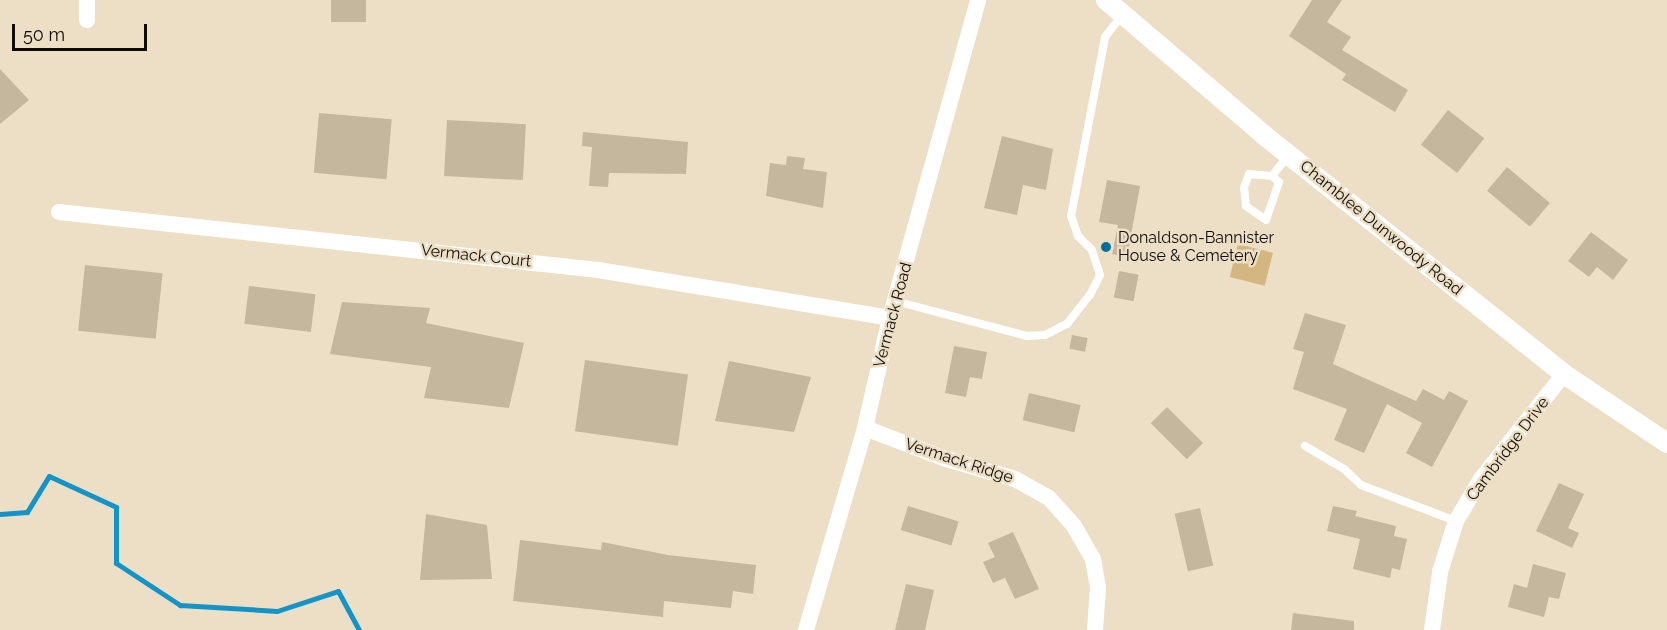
<!DOCTYPE html>
<html>
<head>
<meta charset="utf-8">
<style>
	body { margin:0 }
	#map { position:relative; width:1667px; height:630px; overflow:hidden; background:#eddfc6; font-family:Raleway,sans-serif }
	div>[style] { position:absolute }
	.green>* { inset:0; background:#d4b780; transform-origin:0 0 }
	.stream>* { height:5px; margin:-2.5px; padding:0 2.5px; transform-origin:2.5px; border-radius:2.5px; background:#1394c9 }
	.building>* { inset:0; background:#c4b79e; transform-origin:0 0 }
	.service>* { height:8px; margin:-4px; padding:0 4px; transform-origin:4px; border-radius:4px; background:#fff }
	.minor>* { height:16px; margin:-8px; padding:0 8px; transform-origin:8px; border-radius:8px; background:#fff }
	.tertiary>* { height:20px; margin:-10px; padding:0 10px; transform-origin:10px; border-radius:10px; background:#fff }
	.dots>* { width:16px; height:16px; translate:-50% -50%; box-sizing:border-box; border:3px solid #eddfc6; border-radius:50% }
	span { translate:-50% -50%; white-space:nowrap; text-align:center; line-height:1.15; -webkit-text-stroke:5px #eddfc6; paint-order:stroke }
	.street-label { font-size:16px; color:#0f0b04 }
	.poi-label { font-size:16px; color:#0f0b04 }
	.left { translate:0 -50%; text-align:left }
	.scale { position:absolute; left:12px; top:24px; width:135px; height:27px; box-sizing:border-box; border:3px solid #0f0b04; border-top:0; padding-left:8px; font-size:18px; line-height:21px; white-space:nowrap; color:#0f0b04; -webkit-text-stroke:4px #eddfc6; paint-order:stroke }
</style>
</head>
<body>
<div id="map">
	<div class="green">
		<i style="left:1238px;top:244px;width:36px;height:34px;rotate:14deg"></i>
	</div>
	<div class="stream">
		<i style="left:0;top:514px;width:27px;rotate:-4deg"></i>
		<i style="left:27px;top:512px;width:42px;rotate:-58.6deg"></i>
		<i style="left:49px;top:476px;width:74px;rotate:24.8deg"></i>
		<i style="left:116px;top:507px;width:56px;rotate:90deg"></i>
		<i style="left:116px;top:563px;width:77px;rotate:33.3deg"></i>
		<i style="left:180px;top:605px;width:97px;rotate:3.5deg"></i>
		<i style="left:277px;top:611px;width:64px;rotate:-18.2deg"></i>
		<i style="left:338px;top:591px;width:44px;rotate:61.7deg"></i>
	</div>
	<div class="building">
		<i style="left:331px;top:0;width:35px;height:22px"></i>
		<i style="clip-path:polygon(1312px 0,1342px 0,1327px 22px,1351px 37px,1342px 50px,1408px 90px,1395px 112px,1342px 80px,1346px 74px,1289px 36px)"></i>
		<i style="clip-path:polygon(0 69px,29px 100px,0 124px)"></i>
		<i style="left:1448px;top:110px;width:46px;height:44px;rotate:38deg"></i>
		<i style="left:319px;top:113px;width:73px;height:60px;rotate:5deg"></i>
		<i style="left:447px;top:120px;width:79px;height:56px;rotate:3deg"></i>
		<i style="clip-path:polygon(583px 132px,688px 142px,686px 174px,609px 173px,608px 187px,589px 186px,592px 147px,582px 146px)"></i>
		<i style="clip-path:polygon(1002px 136px,1053px 149px,1046px 190px,1023px 185px,1017px 215px,984px 208px)"></i>
		<i style="clip-path:polygon(787px 156px,805px 158px,803px 169px,827px 172px,823px 208px,766px 196px,770px 163px,786px 165px)"></i>
		<i style="left:1507px;top:167px;width:56px;height:31px;rotate:40deg"></i>
		<i style="clip-path:polygon(1107px 180px,1140px 186px,1127px 257px,1112px 254px,1118px 225px,1099px 222px)"></i>
		<i style="clip-path:polygon(1591px 232px,1628px 260px,1613px 280px,1597px 267px,1589px 277px,1568px 261px)"></i>
		<i style="left:85px;top:265px;width:78px;height:66px;rotate:6deg"></i>
		<i style="left:1119px;top:271px;width:20px;height:27px;rotate:11deg"></i>
		<i style="left:249px;top:286px;width:67px;height:38px;rotate:7deg"></i>
		<i style="clip-path:polygon(342px 302px,430px 308px,426px 323px,524px 343px,509px 408px,424px 398px,431px 367px,330px 354px)"></i>
		<i style="clip-path:polygon(1305px 313px,1346px 325px,1333px 364px,1416px 401px,1423px 389px,1444px 400px,1449px 391px,1468px 401px,1432px 467px,1406px 453px,1422px 423px,1387px 404px,1364px 453px,1334px 440px,1347px 409px,1293px 389px,1304px 352px,1293px 349px)"></i>
		<i style="left:1072px;top:335px;width:16px;height:14px;rotate:11deg"></i>
		<i style="clip-path:polygon(954px 346px,987px 352px,982px 379px,970px 377px,966px 397px,945px 393px)"></i>
		<i style="left:585px;top:360px;width:104px;height:72px;rotate:8deg"></i>
		<i style="clip-path:polygon(729px 361px,811px 377px,794px 432px,715px 421px)"></i>
		<i style="left:1029px;top:393px;width:53px;height:28px;rotate:13deg"></i>
		<i style="left:1167px;top:407px;width:51px;height:23px;rotate:45deg"></i>
		<i style="clip-path:polygon(1559px 483px,1584px 494px,1568px 528px,1579px 533px,1572px 548px,1536px 531px)"></i>
		<i style="left:908px;top:506px;width:53px;height:25px;rotate:17deg"></i>
		<i style="clip-path:polygon(1333px 506px,1357px 511px,1355px 516px,1396px 526px,1394px 536px,1407px 539px,1400px 570px,1392px 568px,1390px 578px,1353px 569px,1360px 539px,1327px 531px)"></i>
		<i style="left:1200px;top:508px;width:59px;height:26px;rotate:77deg"></i>
		<i style="clip-path:polygon(426px 514px,487px 525px,492px 579px,420px 580px)"></i>
		<i style="clip-path:polygon(1013px 532px,1039px 589px,1015px 599px,1005px 578px,993px 583px,983px 562px,995px 557px,988px 543px)"></i>
		<i style="clip-path:polygon(520px 540px,601px 550px,602px 542px,668px 555px,756px 565px,753px 594px,733px 591px,731px 608px,664px 601px,663px 617px,513px 601px)"></i>
		<i style="clip-path:polygon(1533px 564px,1566px 573px,1559px 599px,1549px 597px,1544px 617px,1508px 607px,1514px 584px,1527px 588px)"></i>
		<i style="clip-path:polygon(906px 584px,934px 590px,925px 630px,895px 630px)"></i>
		<i style="clip-path:polygon(1293px 613px,1354px 621px,1354px 630px,1291px 630px)"></i>
	</div>
	<div class="service">
		<i style="left:1272px;top:176px;width:9px;rotate:41deg"></i>
		<i style="left:1279px;top:182px;width:40px;rotate:108.9deg"></i>
		<i style="left:1266px;top:220px;width:24px;rotate:-145deg"></i>
		<i style="left:1246px;top:206px;width:18px;rotate:-96deg"></i>
		<i style="left:1244px;top:188px;width:15px;rotate:-70deg"></i>
		<i style="left:1249px;top:174px;width:23px;rotate:5deg"></i>
		<i style="left:1272px;top:176px;width:27px;rotate:-51deg"></i>
		<i style="left:895px;top:301px;width:137px;rotate:14.9deg"></i>
		<i style="left:1027px;top:336px;width:18px;rotate:-3deg"></i>
		<i style="left:1045px;top:335px;width:25px;rotate:-27deg"></i>
		<i style="left:1067px;top:324px;width:37px;rotate:-52deg"></i>
		<i style="left:1090px;top:295px;width:22px;rotate:-63deg"></i>
		<i style="left:1100px;top:275px;width:26px;rotate:-108deg"></i>
		<i style="left:1092px;top:250px;width:20px;rotate:-135deg"></i>
		<i style="left:1078px;top:236px;width:21px;rotate:-109deg"></i>
		<i style="left:1071px;top:216px;width:182px;rotate:-79.2deg"></i>
		<i style="left:1105px;top:37px;width:28px;rotate:-52deg"></i>
		<i style="left:1305px;top:446px;width:45px;rotate:30.5deg"></i>
		<i style="left:1344px;top:469px;width:23px;rotate:43deg"></i>
		<i style="left:1361px;top:485px;width:102px;rotate:20.8deg"></i>
	</div>
	<div class="minor">
		<i style="left:87px;top:20px;width:20px;rotate:-90deg"></i>
		<i style="left:59px;top:212px;width:542px;rotate:6.14deg"></i>
		<i style="left:598px;top:270px;width:296px;rotate:9.3deg"></i>
		<i style="left:865px;top:428px;width:84px;rotate:21deg"></i>
		<i style="left:943px;top:458px;width:75px;rotate:16.3deg"></i>
		<i style="left:1015px;top:479px;width:39px;rotate:29deg"></i>
		<i style="left:1049px;top:498px;width:38px;rotate:48deg"></i>
		<i style="left:1074px;top:526px;width:38px;rotate:60deg"></i>
		<i style="left:1093px;top:559px;width:29px;rotate:80deg"></i>
		<i style="left:1098px;top:588px;width:42px;rotate:94.1deg"></i>
		<i style="left:806px;top:630px;width:210px;rotate:-73.7deg"></i>
		<i style="left:865px;top:428px;width:113px;rotate:-77.2deg"></i>
		<i style="left:890px;top:318px;width:330px;rotate:-74.5deg"></i>
		<i style="left:1432px;top:630px;width:59px;rotate:-82.1deg"></i>
		<i style="left:1440px;top:572px;width:53px;rotate:-72.6deg"></i>
		<i style="left:1456px;top:521px;width:49px;rotate:-59.2deg"></i>
		<i style="left:1481px;top:479px;width:134px;rotate:-51.7deg"></i>
	</div>
	<div class="tertiary">
		<i style="left:1106px;top:0;width:209px;rotate:40.5deg"></i>
		<i style="left:1265px;top:136px;width:382px;rotate:38.5deg"></i>
		<i style="left:1564px;top:374px;width:124px;rotate:33.8deg"></i>
	</div>
	<div class="dots">
		<i style="left:1106px;top:247px;background:#00709b"></i>
	</div>
	<div class="street-label">
		<span style="left:1381px;top:228px;rotate:39deg">Chamblee Dunwoody Road</span>
		<span style="left:476px;top:256px;rotate:6deg">Vermack Court</span>
		<span style="left:893px;top:315px;rotate:-75deg">Vermack Road</span>
		<span style="left:1508px;top:449px;rotate:-53deg">Cambridge Drive</span>
		<span style="left:959px;top:461px;rotate:18deg">Vermack Ridge</span>
	</div>
	<div class="poi-label">
		<span class="left" style="left:1118px;top:247px">Donaldson-Bannister<br>House &amp; Cemetery</span>
	</div>
	<div class="scale">50 m</div>
</div>
</body>
</html>
